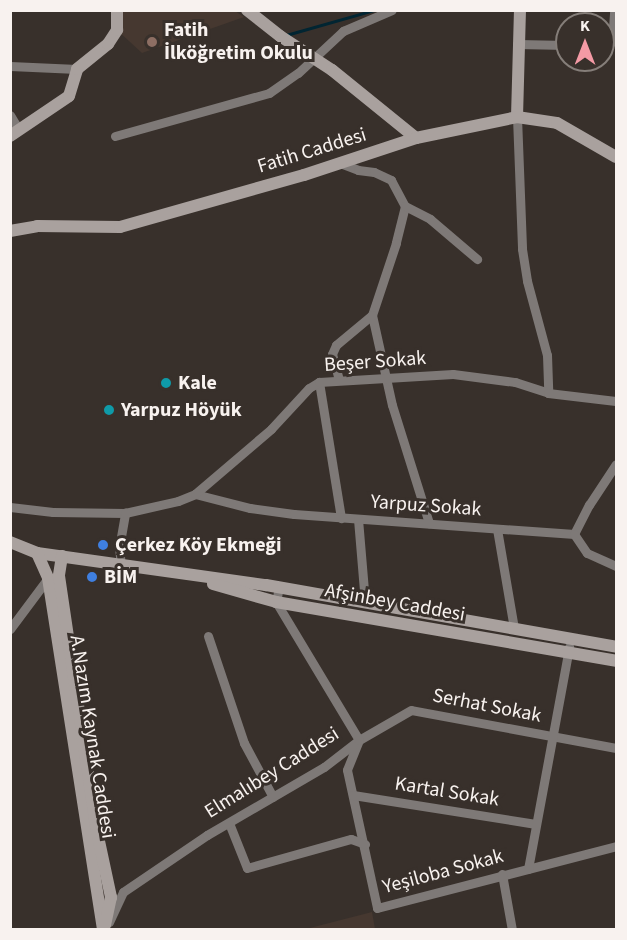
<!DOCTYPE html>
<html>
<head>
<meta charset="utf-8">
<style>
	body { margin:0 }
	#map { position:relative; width:627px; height:940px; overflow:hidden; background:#38302b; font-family:"Source Sans 3",sans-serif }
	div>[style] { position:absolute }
	.built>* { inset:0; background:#463830 }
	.stream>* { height:3px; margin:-1.5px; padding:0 1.5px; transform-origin:1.5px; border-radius:1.5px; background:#012532 }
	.street>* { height:9px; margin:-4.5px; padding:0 4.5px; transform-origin:4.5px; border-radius:4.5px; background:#7e7977 }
	.secondary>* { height:12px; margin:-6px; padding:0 6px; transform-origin:6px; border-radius:6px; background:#a9a19e }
	.dots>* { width:16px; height:16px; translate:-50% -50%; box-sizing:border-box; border:3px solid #38302b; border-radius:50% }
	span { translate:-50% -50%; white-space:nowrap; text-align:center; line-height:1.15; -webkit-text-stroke:6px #38302b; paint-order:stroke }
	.poi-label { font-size:20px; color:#f8f2ef; font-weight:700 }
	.left { translate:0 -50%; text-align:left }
	.street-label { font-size:20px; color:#f8f2ef }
	.frame { position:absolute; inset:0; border:12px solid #f8f2ef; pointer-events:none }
	.north { position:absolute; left:555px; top:12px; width:60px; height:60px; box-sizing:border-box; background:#38302b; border:2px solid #857e79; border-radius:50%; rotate:0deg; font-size:16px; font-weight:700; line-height:24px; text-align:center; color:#f8f2ef }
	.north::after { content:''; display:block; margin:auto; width:21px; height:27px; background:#f49aa5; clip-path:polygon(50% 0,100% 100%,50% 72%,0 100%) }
</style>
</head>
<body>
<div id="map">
	<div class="built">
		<i style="clip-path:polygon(117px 11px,235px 11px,244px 17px,142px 53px,117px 30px)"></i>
		<i style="clip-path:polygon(372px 912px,375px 929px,306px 929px)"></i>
	</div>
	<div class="stream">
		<i style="left:286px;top:35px;width:91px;rotate:-15.9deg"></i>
	</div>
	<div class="street">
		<i style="left:612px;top:42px;width:32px;rotate:-86deg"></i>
		<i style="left:517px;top:44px;width:50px;rotate:1.1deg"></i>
		<i style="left:10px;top:66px;width:67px;rotate:2.6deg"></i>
		<i style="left:10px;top:115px;width:17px;rotate:59deg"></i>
		<i style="left:517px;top:117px;width:132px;rotate:87.8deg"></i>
		<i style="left:522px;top:249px;width:32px;rotate:81deg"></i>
		<i style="left:527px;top:281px;width:77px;rotate:74.9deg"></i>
		<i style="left:547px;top:355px;width:38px;rotate:88deg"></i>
		<i style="left:115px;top:136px;width:160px;rotate:-15.6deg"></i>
		<i style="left:269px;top:93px;width:35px;rotate:-35deg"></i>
		<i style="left:298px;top:73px;width:62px;rotate:-43deg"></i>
		<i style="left:343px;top:31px;width:53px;rotate:-23.2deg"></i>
		<i style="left:340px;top:163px;width:19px;rotate:21deg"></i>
		<i style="left:358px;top:170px;width:16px;rotate:7deg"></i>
		<i style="left:374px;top:172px;width:19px;rotate:25deg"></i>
		<i style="left:391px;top:180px;width:30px;rotate:62deg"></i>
		<i style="left:405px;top:206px;width:38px;rotate:104deg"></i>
		<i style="left:396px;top:243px;width:76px;rotate:108.4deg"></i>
		<i style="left:372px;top:315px;width:92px;rotate:77.5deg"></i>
		<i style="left:392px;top:405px;width:124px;rotate:72.6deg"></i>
		<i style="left:405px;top:206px;width:28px;rotate:27deg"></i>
		<i style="left:430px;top:219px;width:62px;rotate:40.4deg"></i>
		<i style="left:339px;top:380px;width:27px;rotate:-105deg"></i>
		<i style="left:332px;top:354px;width:10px;rotate:-66deg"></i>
		<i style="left:336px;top:345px;width:47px;rotate:-39.8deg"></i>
		<i style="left:319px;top:382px;width:138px;rotate:80.8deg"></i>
		<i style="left:195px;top:494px;width:57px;rotate:14.3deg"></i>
		<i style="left:250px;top:508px;width:44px;rotate:7.8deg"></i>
		<i style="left:294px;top:514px;width:281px;rotate:4.1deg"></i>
		<i style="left:574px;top:534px;width:33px;rotate:-63deg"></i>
		<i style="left:589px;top:505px;width:49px;rotate:-56.6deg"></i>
		<i style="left:10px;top:507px;width:43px;rotate:6.6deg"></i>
		<i style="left:53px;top:512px;width:72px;rotate:0.8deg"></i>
		<i style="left:358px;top:519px;width:83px;rotate:85.2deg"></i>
		<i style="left:497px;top:529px;width:100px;rotate:80.3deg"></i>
		<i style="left:574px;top:534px;width:23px;rotate:56deg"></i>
		<i style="left:587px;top:553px;width:32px;rotate:24deg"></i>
		<i style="left:121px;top:566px;width:18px;rotate:-96deg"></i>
		<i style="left:119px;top:548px;width:36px;rotate:-80deg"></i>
		<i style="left:125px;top:513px;width:54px;rotate:-12.8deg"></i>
		<i style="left:178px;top:501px;width:18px;rotate:-22deg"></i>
		<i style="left:195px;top:494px;width:100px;rotate:-40.5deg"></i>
		<i style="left:271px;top:429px;width:56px;rotate:-47.2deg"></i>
		<i style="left:309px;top:388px;width:12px;rotate:-31deg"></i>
		<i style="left:319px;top:382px;width:134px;rotate:-3.4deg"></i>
		<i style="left:453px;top:374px;width:63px;rotate:7.4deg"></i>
		<i style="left:515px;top:382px;width:35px;rotate:18deg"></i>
		<i style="left:548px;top:393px;width:68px;rotate:6.7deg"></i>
		<i style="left:10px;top:629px;width:64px;rotate:-53.3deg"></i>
		<i style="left:208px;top:636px;width:113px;rotate:71.4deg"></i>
		<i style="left:244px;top:743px;width:61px;rotate:61.8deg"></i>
		<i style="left:616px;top:748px;width:208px;rotate:-169.5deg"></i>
		<i style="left:411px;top:710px;width:60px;rotate:150deg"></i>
		<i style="left:359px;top:740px;width:32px;rotate:112deg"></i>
		<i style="left:347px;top:770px;width:141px;rotate:77.7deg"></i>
		<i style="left:377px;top:908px;width:247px;rotate:-14.5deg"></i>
		<i style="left:353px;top:795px;width:185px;rotate:9deg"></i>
		<i style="left:229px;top:823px;width:48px;rotate:68.2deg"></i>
		<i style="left:247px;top:868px;width:108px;rotate:-15.6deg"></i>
		<i style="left:351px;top:839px;width:15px;rotate:20deg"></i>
		<i style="left:528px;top:869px;width:226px;rotate:-79.5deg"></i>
		<i style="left:502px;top:874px;width:57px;rotate:79.9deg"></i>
		<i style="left:109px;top:922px;width:33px;rotate:-65deg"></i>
		<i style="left:123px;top:892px;width:102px;rotate:-34.2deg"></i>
		<i style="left:207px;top:835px;width:135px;rotate:-30.2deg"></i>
		<i style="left:324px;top:767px;width:44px;rotate:-37.6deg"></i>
		<i style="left:359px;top:740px;width:161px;rotate:-121deg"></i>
		<i style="left:276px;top:602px;width:15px;rotate:-79deg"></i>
	</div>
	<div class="secondary">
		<i style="left:247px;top:10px;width:42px;rotate:38.2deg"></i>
		<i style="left:280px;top:36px;width:62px;rotate:33.2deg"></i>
		<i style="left:332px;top:70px;width:108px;rotate:39deg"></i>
		<i style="left:517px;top:117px;width:107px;rotate:-88.4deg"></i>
		<i style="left:10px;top:136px;width:71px;rotate:-34.1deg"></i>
		<i style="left:69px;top:96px;width:28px;rotate:-73deg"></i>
		<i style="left:77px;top:69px;width:40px;rotate:-39deg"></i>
		<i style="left:108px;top:44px;width:17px;rotate:-57deg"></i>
		<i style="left:117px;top:30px;width:20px;rotate:-90deg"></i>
		<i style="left:10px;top:231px;width:27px;rotate:-10deg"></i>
		<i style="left:37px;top:226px;width:83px;rotate:0.7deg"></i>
		<i style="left:120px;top:227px;width:191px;rotate:-15.8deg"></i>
		<i style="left:304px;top:175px;width:118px;rotate:-18.3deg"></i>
		<i style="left:416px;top:138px;width:103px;rotate:-11.7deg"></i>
		<i style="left:517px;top:117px;width:40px;rotate:8.5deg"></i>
		<i style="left:557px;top:123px;width:68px;rotate:30deg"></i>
		<i style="left:10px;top:542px;width:29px;rotate:22deg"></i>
		<i style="left:37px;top:553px;width:231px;rotate:8deg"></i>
		<i style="left:266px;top:585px;width:355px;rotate:10deg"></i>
		<i style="left:37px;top:553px;width:27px;rotate:66deg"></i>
		<i style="left:48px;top:578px;width:356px;rotate:81.1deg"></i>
		<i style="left:62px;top:556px;width:20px;rotate:99deg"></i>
		<i style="left:59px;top:576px;width:254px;rotate:81.6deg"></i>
		<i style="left:96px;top:827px;width:72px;rotate:77.9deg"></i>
		<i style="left:111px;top:897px;width:29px;rotate:102deg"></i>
		<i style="left:213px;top:584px;width:66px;rotate:15.9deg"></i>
		<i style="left:276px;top:602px;width:345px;rotate:9.8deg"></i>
	</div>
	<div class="dots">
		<i style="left:152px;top:42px;background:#8d6e63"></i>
		<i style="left:166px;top:383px;background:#0f9aa8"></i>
		<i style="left:109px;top:410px;background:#0f9aa8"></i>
		<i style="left:103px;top:545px;background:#3f7fe0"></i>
		<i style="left:92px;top:577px;background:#3f7fe0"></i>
	</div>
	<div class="poi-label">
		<span class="left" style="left:164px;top:42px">Fatih<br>İlköğretim Okulu</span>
		<span class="left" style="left:178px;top:383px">Kale</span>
		<span class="left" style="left:121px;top:410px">Yarpuz Höyük</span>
		<span class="left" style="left:115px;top:545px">Çerkez Köy Ekmeği</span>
		<span class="left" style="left:104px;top:577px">BİM</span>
	</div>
	<div class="street-label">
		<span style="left:312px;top:151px;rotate:-17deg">Fatih Caddesi</span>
		<span style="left:375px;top:362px;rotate:-4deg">Beşer Sokak</span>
		<span style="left:426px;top:506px;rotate:4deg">Yarpuz Sokak</span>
		<span style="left:395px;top:603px;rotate:10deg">Afşinbey Caddesi</span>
		<span style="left:487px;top:706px;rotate:11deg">Serhat Sokak</span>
		<span style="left:92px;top:737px;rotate:81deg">A.Nazım Kaynak Caddesi</span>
		<span style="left:272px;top:773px;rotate:-32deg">Elmalıbey Caddesi</span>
		<span style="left:447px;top:792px;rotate:9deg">Kartal Sokak</span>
		<span style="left:443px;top:872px;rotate:-15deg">Yeşiloba Sokak</span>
	</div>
	<div class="frame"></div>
	<div class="north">K</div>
</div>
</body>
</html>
